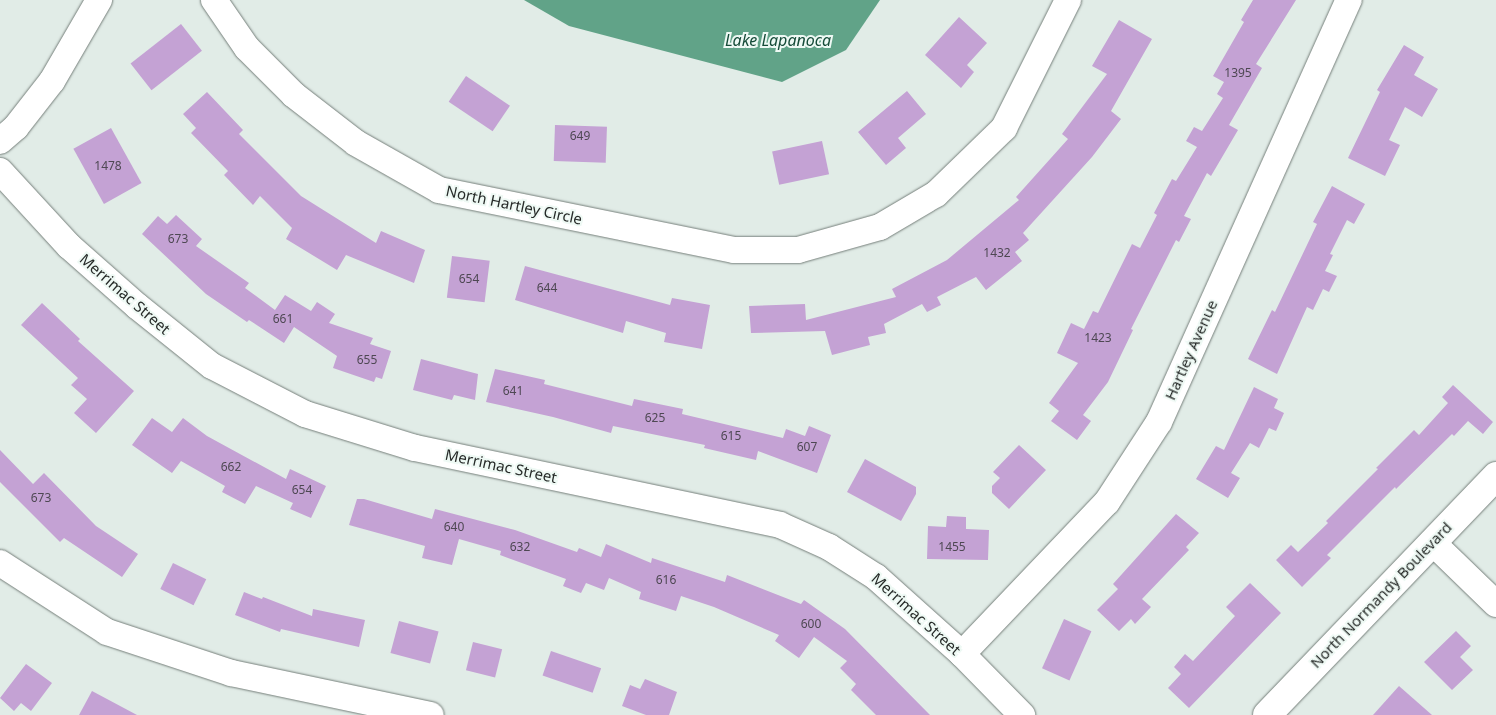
<!DOCTYPE html>
<html>
<head>
<meta charset="utf-8">
<style>
	body { margin:0 }
	#map { position:relative; width:1496px; height:715px; overflow:hidden; background:#e1ece7; font-family:"Noto Sans",sans-serif }
	div>[style] { position:absolute }
	.water>* { inset:0; background:#61a388 }
	.building>* { inset:0; background:#c4a2d4; transform-origin:0 0 }
	.roads { filter:drop-shadow(0 0 1px #757f7a) drop-shadow(0 0 1px #757f7a) }
	.minor>* { height:26px; margin:-13px; padding:0 13px; transform-origin:13px; border-radius:13px; background:#fff }
	.tertiary>* { height:28px; margin:-14px; padding:0 14px; transform-origin:14px; border-radius:14px; background:#fff }
	span { translate:-50% -50%; white-space:nowrap; text-align:center; line-height:1.15; -webkit-text-stroke:4px #eef9f4; paint-order:stroke }
	.number-label { font-size:12px; color:#4e4853 }
	.number-label span { -webkit-text-stroke-width:0 }
	.street-label { font-size:15px; color:#262a28 }
	.water-label { font-size:16px; color:#164c39; font-style:italic }
</style>
</head>
<body>
<div id="map">
	<div class="water">
		<i style="clip-path:polygon(524px 0,880px 0,846px 50px,782px 82px,569px 26px)"></i>
	</div>
	<div class="building">
		<i style="clip-path:polygon(1253px 0,1296px 0,1256px 64px,1262px 68px,1229px 125px,1238px 130px,1211px 176px,1207px 173px,1184px 216px,1191px 219px,1179px 242px,1176px 240px,1131px 329px,1133px 330px,1108px 382px,1083px 415px,1091px 421px,1077px 440px,1051px 421px,1059px 411px,1049px 403px,1078px 363px,1057px 353px,1071px 323px,1084px 329px,1093px 311px,1098px 313px,1132px 244px,1140px 248px,1157px 215px,1154px 213px,1172px 179px,1176px 181px,1197px 147px,1186px 141px,1194px 127px,1202px 131px,1223px 98px,1217px 94px,1224px 82px,1213px 76px,1244px 22px,1241px 20px)"></i>
		<i style="clip-path:polygon(959px 17px,987px 43px,967px 65px,974px 72px,961px 88px,925px 55px)"></i>
		<i style="clip-path:polygon(1119px 20px,1152px 39px,1111px 111px,1121px 119px,1092px 157px,1023px 233px,1029px 240px,1015px 252px,1022px 261px,986px 290px,976px 277px,937px 297px,941px 305px,927px 312px,922px 304px,884px 324px,886px 333px,868px 337px,870px 345px,832px 355px,825px 331px,751px 333px,749px 306px,805px 304px,806px 320px,896px 297px,892px 289px,947px 260px,1019px 200px,1016px 197px,1068px 139px,1062px 134px,1107px 74px,1092px 66px)"></i>
		<i style="left:181px;top:24px;width:34px;height:64px;rotate:52deg"></i>
		<i style="clip-path:polygon(1404px 45px,1424px 57px,1414px 75px,1438px 89px,1422px 117px,1405px 107px,1389px 140px,1400px 145px,1385px 176px,1348px 158px,1380px 92px,1377px 90px)"></i>
		<i style="left:466px;top:76px;width:53px;height:31px;rotate:34deg"></i>
		<i style="clip-path:polygon(907px 91px,926px 114px,898px 138px,906px 148px,886px 165px,858px 132px)"></i>
		<i style="clip-path:polygon(207px 92px,243px 130px,239px 134px,301px 196px,376px 243px,381px 231px,425px 250px,414px 283px,346px 255px,337px 270px,286px 239px,292px 228px,260px 196px,253px 205px,224px 175px,228px 171px,191px 133px,196px 128px,183px 114px)"></i>
		<i style="left:555px;top:125px;width:52px;height:36px;rotate:2deg"></i>
		<i style="left:111px;top:128px;width:63px;height:43px;rotate:61deg"></i>
		<i style="left:822px;top:141px;width:34px;height:51px;rotate:78deg"></i>
		<i style="clip-path:polygon(1332px 186px,1365px 204px,1354px 224px,1347px 220px,1330px 254px,1333px 255px,1325px 271px,1337px 276px,1329px 292px,1323px 289px,1313px 310px,1307px 307px,1277px 374px,1248px 359px,1272px 310px,1275px 312px,1317px 224px,1313px 222px)"></i>
		<i style="clip-path:polygon(176px 215px,202px 239px,196px 246px,249px 283px,245px 288px,275px 310px,285px 295px,311px 311px,317px 302px,335px 314px,329px 323px,373px 338px,370px 344px,391px 351px,382px 379px,376px 377px,374px 382px,333px 368px,337px 356px,294px 327px,284px 343px,249px 320px,247px 322px,206px 294px,142px 234px,158px 216px,167px 224px)"></i>
		<i style="left:452px;top:256px;width:38px;height:42px;rotate:7deg"></i>
		<i style="clip-path:polygon(525px 266px,670px 305px,672px 298px,710px 305px,702px 349px,664px 342px,666px 333px,626px 321px,623px 333px,515px 300px)"></i>
		<i style="clip-path:polygon(42px 303px,80px 339px,78px 341px,134px 391px,96px 433px,74px 413px,87px 399px,71px 385px,78px 378px,21px 325px)"></i>
		<i style="clip-path:polygon(421px 359px,478px 374px,475px 400px,454px 395px,452px 400px,413px 390px)"></i>
		<i style="clip-path:polygon(495px 369px,545px 380px,544px 384px,632px 406px,634px 399px,683px 409px,682px 414px,783px 438px,786px 429px,805px 436px,809px 426px,831px 435px,817px 473px,758px 451px,756px 460px,704px 448px,705px 445px,613px 426px,611px 433px,553px 417px,486px 402px)"></i>
		<i style="clip-path:polygon(1453px 385px,1493px 422px,1483px 434px,1468px 421px,1454px 436px,1452px 434px,1396px 489px,1395px 487px,1327px 555px,1331px 558px,1302px 587px,1276px 560px,1291px 545px,1298px 552px,1328px 523px,1326px 521px,1378px 469px,1376px 468px,1414px 430px,1419px 435px,1448px 403px,1442px 397px)"></i>
		<i style="clip-path:polygon(1254px 387px,1278px 399px,1274px 408px,1284px 413px,1276px 431px,1269px 428px,1259px 448px,1250px 443px,1231px 473px,1240px 478px,1228px 498px,1196px 479px,1216px 446px,1224px 450px)"></i>
		<i style="clip-path:polygon(152px 418px,172px 432px,183px 418px,207px 436px,286px 479px,290px 469px,326px 486px,311px 518px,290px 509px,293px 503px,256px 486px,245px 504px,222px 492px,225px 486px,181px 461px,172px 473px,132px 445px)"></i>
		<i style="clip-path:polygon(1019px 445px,1046px 470px,1009px 509px,992px 493px,992px 486px,1000px 478px,993px 472px)"></i>
		<i style="clip-path:polygon(0 450px,33px 484px,44px 473px,96px 526px,138px 554px,122px 577px,64px 538px,60px 542px,0 482px)"></i>
		<i style="clip-path:polygon(865px 459px,916px 487px,916px 494px,901px 521px,847px 492px)"></i>
		<i style="clip-path:polygon(357px 499px,364px 499px,432px 519px,435px 509px,515px 530px,577px 552px,579px 548px,601px 557px,606px 544px,651px 563px,652px 558px,725px 582px,727px 575px,801px 604px,804px 600px,845px 629px,930px 715px,876px 715px,851px 690px,856px 684px,840px 668px,847px 661px,814px 637px,799px 658px,775px 641px,779px 635px,714px 607px,681px 596px,676px 611px,639px 599px,641px 592px,609px 578px,604px 590px,586px 583px,581px 593px,563px 586px,566px 579px,500px 555px,501px 551px,459px 539px,452px 565px,422px 558px,425px 546px,349px 525px)"></i>
		<i style="clip-path:polygon(1176px 514px,1199px 533px,1186px 547px,1189px 550px,1142px 599px,1151px 607px,1135px 624px,1131px 619px,1119px 631px,1097px 610px,1118px 589px,1113px 584px)"></i>
		<i style="clip-path:polygon(947px 516px,966px 517px,966px 529px,989px 530px,988px 560px,927px 559px,928px 526px,946px 527px)"></i>
		<i style="left:173px;top:563px;width:37px;height:29px;rotate:26deg"></i>
		<i style="clip-path:polygon(1250px 583px,1281px 613px,1189px 708px,1168px 688px,1181px 674px,1174px 667px,1185px 654px,1193px 661px,1235px 616px,1226px 607px)"></i>
		<i style="clip-path:polygon(244px 592px,262px 599px,263px 597px,312px 616px,313px 609px,365px 620px,359px 647px,281px 629px,280px 632px,235px 615px)"></i>
		<i style="left:1064px;top:619px;width:30px;height:54px;rotate:24deg"></i>
		<i style="left:399px;top:621px;width:41px;height:33px;rotate:15deg"></i>
		<i style="clip-path:polygon(1456px 631px,1471px 646px,1460px 657px,1473px 670px,1452px 690px,1424px 662px)"></i>
		<i style="left:473px;top:642px;width:30px;height:29px;rotate:14deg"></i>
		<i style="left:551px;top:651px;width:53px;height:26px;rotate:19deg"></i>
		<i style="clip-path:polygon(26px 664px,52px 683px,31px 711px,21px 703px,14px 711px,0 698px)"></i>
		<i style="clip-path:polygon(645px 679px,677px 692px,669px 715px,646px 715px,622px 706px,630px 685px,640px 689px)"></i>
		<i style="clip-path:polygon(1399px 686px,1432px 715px,1373px 715px)"></i>
		<i style="clip-path:polygon(92px 691px,137px 715px,79px 715px)"></i>
	</div>
	<div class="roads">
		<div class="minor">
			<i style="left:214px;top:0;width:58px;rotate:55.5deg"></i>
			<i style="left:247px;top:48px;width:66px;rotate:45deg"></i>
			<i style="left:294px;top:95px;width:78px;rotate:37.7deg"></i>
			<i style="left:356px;top:143px;width:95px;rotate:29.5deg"></i>
			<i style="left:439px;top:190px;width:301px;rotate:11.5deg"></i>
			<i style="left:734px;top:250px;width:64px"></i>
			<i style="left:798px;top:250px;width:85px;rotate:-15.7deg"></i>
			<i style="left:880px;top:227px;width:65px;rotate:-30.5deg"></i>
			<i style="left:936px;top:194px;width:95px;rotate:-44.1deg"></i>
			<i style="left:1004px;top:128px;width:143px;rotate:-63.4deg"></i>
			<i style="left:0;top:141px;width:21px;rotate:-41deg"></i>
			<i style="left:16px;top:127px;width:58px;rotate:-52deg"></i>
			<i style="left:52px;top:81px;width:94px;rotate:-59.9deg"></i>
			<i style="left:0;top:171px;width:102px;rotate:47.4deg"></i>
			<i style="left:69px;top:246px;width:91px;rotate:41.4deg"></i>
			<i style="left:137px;top:306px;width:96px;rotate:38.7deg"></i>
			<i style="left:212px;top:366px;width:105px;rotate:27.3deg"></i>
			<i style="left:305px;top:414px;width:115px;rotate:17.2deg"></i>
			<i style="left:415px;top:448px;width:373px;rotate:11.9deg"></i>
			<i style="left:780px;top:525px;width:54px;rotate:24.2deg"></i>
			<i style="left:829px;top:547px;width:56px;rotate:32.6deg"></i>
			<i style="left:876px;top:577px;width:115px;rotate:41.8deg"></i>
			<i style="left:962px;top:654px;width:86px;rotate:45.5deg"></i>
			<i style="left:1432px;top:542px;width:89px;rotate:44.1deg"></i>
			<i style="left:0;top:563px;width:127px;rotate:32.8deg"></i>
			<i style="left:107px;top:632px;width:131px;rotate:18.3deg"></i>
			<i style="left:231px;top:673px;width:204px;rotate:11.9deg"></i>
			<i style="left:962px;top:654px;width:210px;rotate:-46.4deg"></i>
			<i style="left:1107px;top:502px;width:95px;rotate:-57deg"></i>
			<i style="left:1159px;top:422px;width:463px;rotate:-65.8deg"></i>
		</div>
		<div class="tertiary">
			<i style="left:1267px;top:715px;width:331px;rotate:-46.2deg"></i>
		</div>
	</div>
	<div class="number-label">
		<span style="left:1238px;top:73px">1395</span>
		<span style="left:580px;top:136px">649</span>
		<span style="left:108px;top:166px">1478</span>
		<span style="left:178px;top:239px">673</span>
		<span style="left:997px;top:253px">1432</span>
		<span style="left:469px;top:279px">654</span>
		<span style="left:547px;top:288px">644</span>
		<span style="left:283px;top:319px">661</span>
		<span style="left:1098px;top:338px">1423</span>
		<span style="left:367px;top:360px">655</span>
		<span style="left:513px;top:391px">641</span>
		<span style="left:655px;top:418px">625</span>
		<span style="left:731px;top:436px">615</span>
		<span style="left:807px;top:447px">607</span>
		<span style="left:231px;top:467px">662</span>
		<span style="left:302px;top:490px">654</span>
		<span style="left:41px;top:498px">673</span>
		<span style="left:454px;top:527px">640</span>
		<span style="left:520px;top:547px">632</span>
		<span style="left:952px;top:547px">1455</span>
		<span style="left:666px;top:580px">616</span>
		<span style="left:811px;top:624px">600</span>
	</div>
	<div class="street-label">
		<span style="left:514px;top:205px;rotate:12deg">North Hartley Circle</span>
		<span style="left:125px;top:294px;rotate:41deg">Merrimac Street</span>
		<span style="left:1191px;top:350px;rotate:-66deg">Hartley Avenue</span>
		<span style="left:501px;top:466px;rotate:12deg">Merrimac Street</span>
		<span style="left:1381px;top:595px;rotate:-46deg">North Normandy Boulevard</span>
		<span style="left:916px;top:614px;rotate:42deg">Merrimac Street</span>
	</div>
	<div class="water-label">
		<span style="left:778px;top:40px">Lake Lapanoca</span>
	</div>
</div>
</body>
</html>
